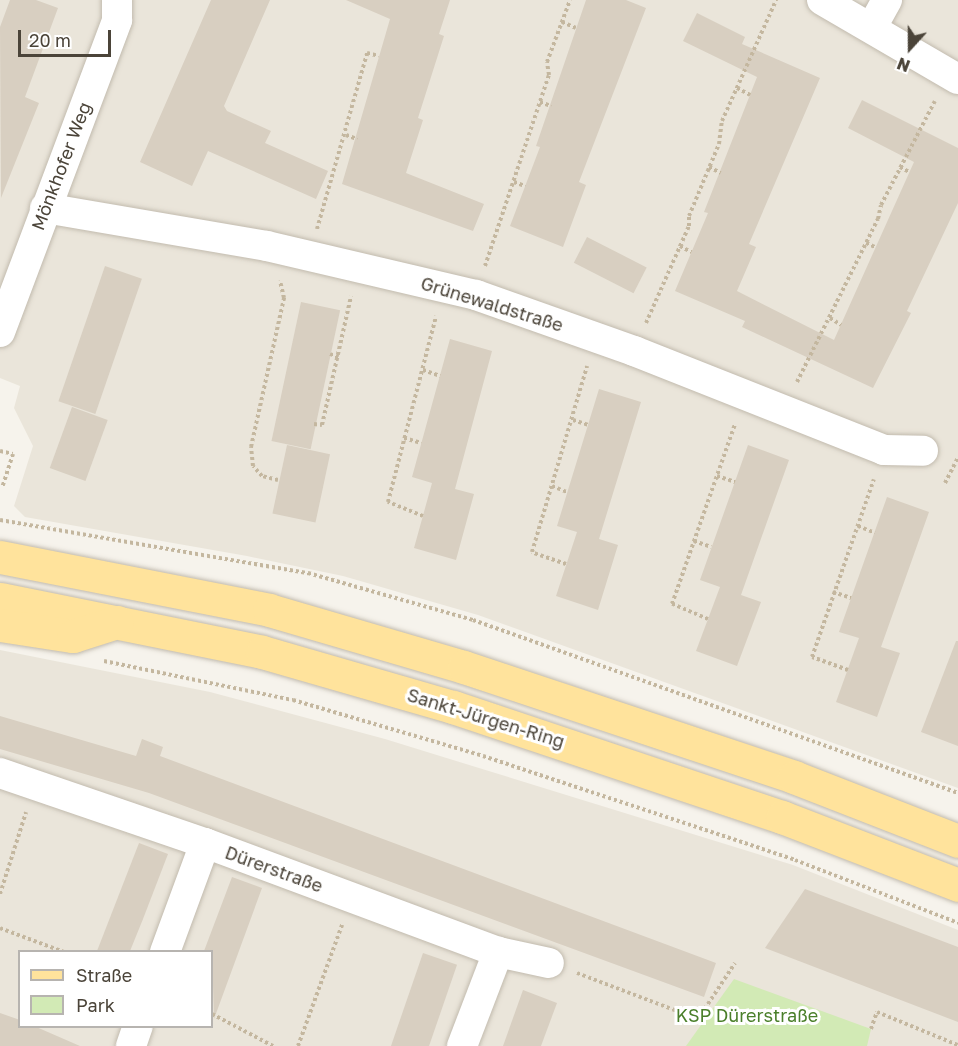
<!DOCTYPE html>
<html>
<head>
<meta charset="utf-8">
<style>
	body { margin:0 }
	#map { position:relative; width:958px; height:1046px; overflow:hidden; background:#f6f3ec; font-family:"Golos Text",sans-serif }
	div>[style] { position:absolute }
	.residential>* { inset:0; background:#eae5da }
	.green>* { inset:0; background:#d2eab5 }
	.building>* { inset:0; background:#d8cfc1; transform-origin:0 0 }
	.path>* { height:4px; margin-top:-2px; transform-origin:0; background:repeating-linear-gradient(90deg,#c4b79f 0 3px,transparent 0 6px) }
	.roads { filter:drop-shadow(0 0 2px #c2bbae) drop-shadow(0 0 2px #c2bbae) }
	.minor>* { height:30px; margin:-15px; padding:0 15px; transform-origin:15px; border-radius:15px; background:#fff }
	.primary>* { height:33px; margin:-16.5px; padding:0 16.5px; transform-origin:16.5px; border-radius:16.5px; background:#ffe39c }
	span { translate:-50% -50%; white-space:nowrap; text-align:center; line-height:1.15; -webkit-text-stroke:6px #fff; paint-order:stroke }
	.street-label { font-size:18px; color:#4b4439 }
	.park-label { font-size:18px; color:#4a7f2a }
	.legend { position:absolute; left:18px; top:950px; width:195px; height:78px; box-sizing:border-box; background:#fff; border:2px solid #b7b4b0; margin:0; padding:8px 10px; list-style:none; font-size:18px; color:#4b4439 }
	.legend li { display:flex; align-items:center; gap:12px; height:30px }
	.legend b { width:30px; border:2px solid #b7b4b0 }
	.north { position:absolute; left:880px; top:18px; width:60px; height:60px; -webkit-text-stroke:4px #fff; paint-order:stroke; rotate:201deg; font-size:16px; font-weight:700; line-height:24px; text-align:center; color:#4b4439 }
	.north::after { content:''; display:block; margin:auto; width:21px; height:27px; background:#4b4439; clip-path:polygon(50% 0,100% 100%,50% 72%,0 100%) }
	.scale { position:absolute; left:18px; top:30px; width:93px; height:27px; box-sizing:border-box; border:3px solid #4b4439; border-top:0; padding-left:8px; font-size:18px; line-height:21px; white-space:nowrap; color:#4b4439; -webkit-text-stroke:4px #fff; paint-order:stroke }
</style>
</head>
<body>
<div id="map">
	<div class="residential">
		<i style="clip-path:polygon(0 0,958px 0,958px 788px,478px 615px,343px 576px,247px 556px,25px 517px,14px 506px,33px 446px,14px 408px,20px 386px,0 378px)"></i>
		<i style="clip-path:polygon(evenodd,0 650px,210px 692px,385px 739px,793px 865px,958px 930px,958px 1046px,0 1046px,0 650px,20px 952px,212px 952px,212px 1026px,20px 1026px,20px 952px)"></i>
	</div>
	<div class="green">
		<i style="clip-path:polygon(734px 979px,871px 1029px,867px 1046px,686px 1046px)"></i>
	</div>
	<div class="building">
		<i style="clip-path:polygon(10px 0,36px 0,58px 8px,25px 97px,39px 103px,1px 198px,0 27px)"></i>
		<i style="clip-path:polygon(211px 0,270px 0,224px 106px,227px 111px,271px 131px,265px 143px,328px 171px,316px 199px,208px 151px,192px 186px,140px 162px)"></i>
		<i style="clip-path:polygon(346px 0,450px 0,439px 34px,444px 36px,418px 118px,423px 120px,406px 173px,484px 204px,473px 231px,342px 184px,390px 19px)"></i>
		<i style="clip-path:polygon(586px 0,626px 0,646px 8px,579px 182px,586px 185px,563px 247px,510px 226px,540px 147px,536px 146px)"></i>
		<i style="clip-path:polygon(697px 13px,745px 37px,742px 44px,820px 78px,749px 244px,756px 247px,737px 291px,834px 340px,914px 162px,848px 128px,862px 100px,958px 148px,958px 203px,907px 311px,911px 313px,873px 388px,742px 327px,745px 321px,675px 291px,708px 213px,704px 212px,757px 77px,683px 41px)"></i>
		<i style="left:587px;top:237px;width:67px;height:29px;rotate:27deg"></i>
		<i style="left:105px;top:266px;width:39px;height:143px;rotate:19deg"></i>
		<i style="left:301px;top:302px;width:40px;height:142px;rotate:12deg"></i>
		<i style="clip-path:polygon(450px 339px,492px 351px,455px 489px,474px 494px,456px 560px,414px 548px,432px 483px,412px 477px)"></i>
		<i style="clip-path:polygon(599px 389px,641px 402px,599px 539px,618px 545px,598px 610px,556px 596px,577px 532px,557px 526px)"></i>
		<i style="left:72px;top:407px;width:38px;height:65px;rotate:20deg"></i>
		<i style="left:287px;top:445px;width:44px;height:70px;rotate:12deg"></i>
		<i style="clip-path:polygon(748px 445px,789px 460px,741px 595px,761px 602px,737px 666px,696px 651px,720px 587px,700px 580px)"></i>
		<i style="clip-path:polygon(887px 497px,929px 512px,881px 647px,900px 653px,877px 717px,836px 702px,859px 638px,839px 632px)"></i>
		<i style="clip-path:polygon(956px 641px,958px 641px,958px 746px,921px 732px)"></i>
		<i style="clip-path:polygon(0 716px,136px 756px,142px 739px,163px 747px,160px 756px,716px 963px,704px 997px,149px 793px,0 749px)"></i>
		<i style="clip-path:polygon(139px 843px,168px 854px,143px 919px,130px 951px,97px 951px)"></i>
		<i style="clip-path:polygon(232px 877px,262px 888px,214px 1019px,212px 951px,204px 951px)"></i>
		<i style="clip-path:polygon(805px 889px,958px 947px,958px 1022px,765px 948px)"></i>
		<i style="left:423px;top:953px;width:36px;height:99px;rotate:19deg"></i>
		<i style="clip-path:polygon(523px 990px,557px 1003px,541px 1046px,503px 1046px)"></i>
		<i style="clip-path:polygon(0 1013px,20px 1020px,20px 1026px,34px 1026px,80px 1046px,0 1046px)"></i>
	</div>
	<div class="path">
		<i style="left:562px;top:22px;width:15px;rotate:23deg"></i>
		<i style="left:737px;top:88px;width:15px;rotate:28deg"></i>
		<i style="left:540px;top:102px;width:12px;rotate:20deg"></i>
		<i style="left:346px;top:135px;width:12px;rotate:20deg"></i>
		<i style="left:709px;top:167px;width:13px;rotate:27deg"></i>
		<i style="left:900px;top:167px;width:10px;rotate:29deg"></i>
		<i style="left:514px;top:182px;width:12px;rotate:20deg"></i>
		<i style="left:317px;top:229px;width:183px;rotate:-74.1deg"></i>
		<i style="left:367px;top:53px;width:12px;rotate:14deg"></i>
		<i style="left:866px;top:243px;width:10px;rotate:24deg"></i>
		<i style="left:680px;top:246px;width:13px;rotate:29deg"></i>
		<i style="left:485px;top:266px;width:201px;rotate:-71.5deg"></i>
		<i style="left:549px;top:75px;width:13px;rotate:-99deg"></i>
		<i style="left:547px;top:62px;width:66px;rotate:-69.6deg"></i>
		<i style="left:830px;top:318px;width:13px;rotate:32deg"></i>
		<i style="left:646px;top:323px;width:106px;rotate:-66.1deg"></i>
		<i style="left:689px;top:226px;width:10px;rotate:-90deg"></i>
		<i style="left:689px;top:216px;width:78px;rotate:-67.4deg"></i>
		<i style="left:719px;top:144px;width:23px;rotate:-83deg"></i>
		<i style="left:722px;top:121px;width:133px;rotate:-65.9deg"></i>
		<i style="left:330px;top:354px;width:9px;rotate:21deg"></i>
		<i style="left:423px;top:370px;width:18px;rotate:19deg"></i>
		<i style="left:797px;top:382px;width:182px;rotate:-63.6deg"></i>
		<i style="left:878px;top:219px;width:14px;rotate:-78deg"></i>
		<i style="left:881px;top:205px;width:117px;rotate:-62.6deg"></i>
		<i style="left:573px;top:420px;width:16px;rotate:18deg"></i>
		<i style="left:314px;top:424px;width:8px;rotate:7deg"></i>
		<i style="left:322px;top:425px;width:132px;rotate:-77.3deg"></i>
		<i style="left:404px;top:438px;width:18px;rotate:16deg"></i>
		<i style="left:0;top:451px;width:13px;rotate:13deg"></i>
		<i style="left:13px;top:454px;width:35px;rotate:108deg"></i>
		<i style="left:717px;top:476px;width:19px;rotate:18deg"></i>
		<i style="left:278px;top:480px;width:16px;rotate:-166deg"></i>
		<i style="left:262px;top:476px;width:13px;rotate:-132deg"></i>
		<i style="left:253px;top:466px;width:19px;rotate:-96deg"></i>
		<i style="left:251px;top:447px;width:153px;rotate:-77.5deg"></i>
		<i style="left:284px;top:298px;width:18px;rotate:-103deg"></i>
		<i style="left:945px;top:483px;width:28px;rotate:-63deg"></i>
		<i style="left:552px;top:486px;width:16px;rotate:22deg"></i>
		<i style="left:423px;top:516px;width:38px;rotate:-158deg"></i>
		<i style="left:388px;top:502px;width:192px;rotate:-75.5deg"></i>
		<i style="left:0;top:520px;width:313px;rotate:9.8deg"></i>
		<i style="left:308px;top:573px;width:172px;rotate:15.9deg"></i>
		<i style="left:473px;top:620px;width:515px;rotate:19.63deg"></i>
		<i style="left:858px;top:526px;width:18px;rotate:22deg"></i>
		<i style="left:694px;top:541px;width:18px;rotate:19deg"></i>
		<i style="left:566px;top:564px;width:36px;rotate:-161deg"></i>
		<i style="left:532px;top:552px;width:194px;rotate:-73.5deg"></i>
		<i style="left:833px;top:592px;width:19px;rotate:18deg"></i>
		<i style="left:708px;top:619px;width:39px;rotate:-157deg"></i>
		<i style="left:672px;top:604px;width:191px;rotate:-70.7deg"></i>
		<i style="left:104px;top:661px;width:193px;rotate:11.7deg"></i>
		<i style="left:293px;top:700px;width:198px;rotate:16.4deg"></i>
		<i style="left:483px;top:756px;width:329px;rotate:18.4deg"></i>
		<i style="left:795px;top:860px;width:175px;rotate:21.1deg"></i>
		<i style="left:848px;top:670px;width:38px;rotate:-160deg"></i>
		<i style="left:812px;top:657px;width:188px;rotate:-70.8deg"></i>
		<i style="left:0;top:894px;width:86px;rotate:-72.4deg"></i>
		<i style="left:0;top:928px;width:68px;rotate:20.6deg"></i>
		<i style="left:577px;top:973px;width:129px;rotate:20.8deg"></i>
		<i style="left:698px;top:1019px;width:67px;rotate:-56.5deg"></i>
		<i style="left:212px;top:1014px;width:69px;rotate:27.7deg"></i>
		<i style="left:871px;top:1029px;width:18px;rotate:-71deg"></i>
		<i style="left:877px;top:1012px;width:87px;rotate:22.2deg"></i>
		<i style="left:298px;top:1046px;width:129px;rotate:-70deg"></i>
	</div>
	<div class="roads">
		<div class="minor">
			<i style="left:822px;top:0;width:157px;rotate:30.2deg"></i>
			<i style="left:872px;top:27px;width:31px;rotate:-61deg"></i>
			<i style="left:45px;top:208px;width:225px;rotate:9.7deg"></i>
			<i style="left:267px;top:246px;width:215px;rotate:13.2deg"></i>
			<i style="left:476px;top:295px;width:168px;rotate:19.5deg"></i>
			<i style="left:634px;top:351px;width:269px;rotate:21.6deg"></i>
			<i style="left:884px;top:450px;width:39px;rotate:1deg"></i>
			<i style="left:0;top:332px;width:333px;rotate:-69.4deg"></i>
			<i style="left:117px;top:20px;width:20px;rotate:-90deg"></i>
			<i style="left:0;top:773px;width:217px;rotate:18.9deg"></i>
			<i style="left:205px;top:843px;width:313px;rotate:20.4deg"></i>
			<i style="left:498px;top:952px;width:52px;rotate:12.2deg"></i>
			<i style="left:165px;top:952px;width:116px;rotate:-69.8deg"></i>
			<i style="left:131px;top:1046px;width:21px;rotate:-71deg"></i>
			<i style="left:462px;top:1046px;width:101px;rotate:-69deg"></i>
		</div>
		<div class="primary">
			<i style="left:0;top:557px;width:274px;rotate:11.1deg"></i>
			<i style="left:269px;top:610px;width:203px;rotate:16.3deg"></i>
			<i style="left:464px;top:667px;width:348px;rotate:18.4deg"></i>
			<i style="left:794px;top:777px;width:176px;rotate:21.3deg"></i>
			<i style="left:0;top:599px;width:267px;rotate:11.4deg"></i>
			<i style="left:262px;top:652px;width:199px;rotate:16.1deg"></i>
			<i style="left:453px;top:707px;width:347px;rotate:18.5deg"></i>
			<i style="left:782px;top:817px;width:189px;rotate:21.1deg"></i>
			<i style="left:0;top:625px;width:74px;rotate:8.6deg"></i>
			<i style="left:73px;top:636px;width:46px;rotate:-17.7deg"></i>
		</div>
	</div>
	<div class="street-label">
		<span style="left:61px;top:166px;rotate:-69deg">Mönkhofer Weg</span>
		<span style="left:492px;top:304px;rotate:17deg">Grünewaldstraße</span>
		<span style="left:486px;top:718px;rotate:17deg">Sankt-Jürgen-Ring</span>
		<span style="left:274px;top:869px;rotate:20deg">Dürerstraße</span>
	</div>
	<div class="park-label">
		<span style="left:747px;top:1015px">KSP Dürerstraße</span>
	</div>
	<ul class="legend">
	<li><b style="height:8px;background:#ffe39c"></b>Straße</li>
	<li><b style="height:16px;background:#d2eab5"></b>Park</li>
	</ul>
	<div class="north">N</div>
	<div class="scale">20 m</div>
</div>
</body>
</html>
